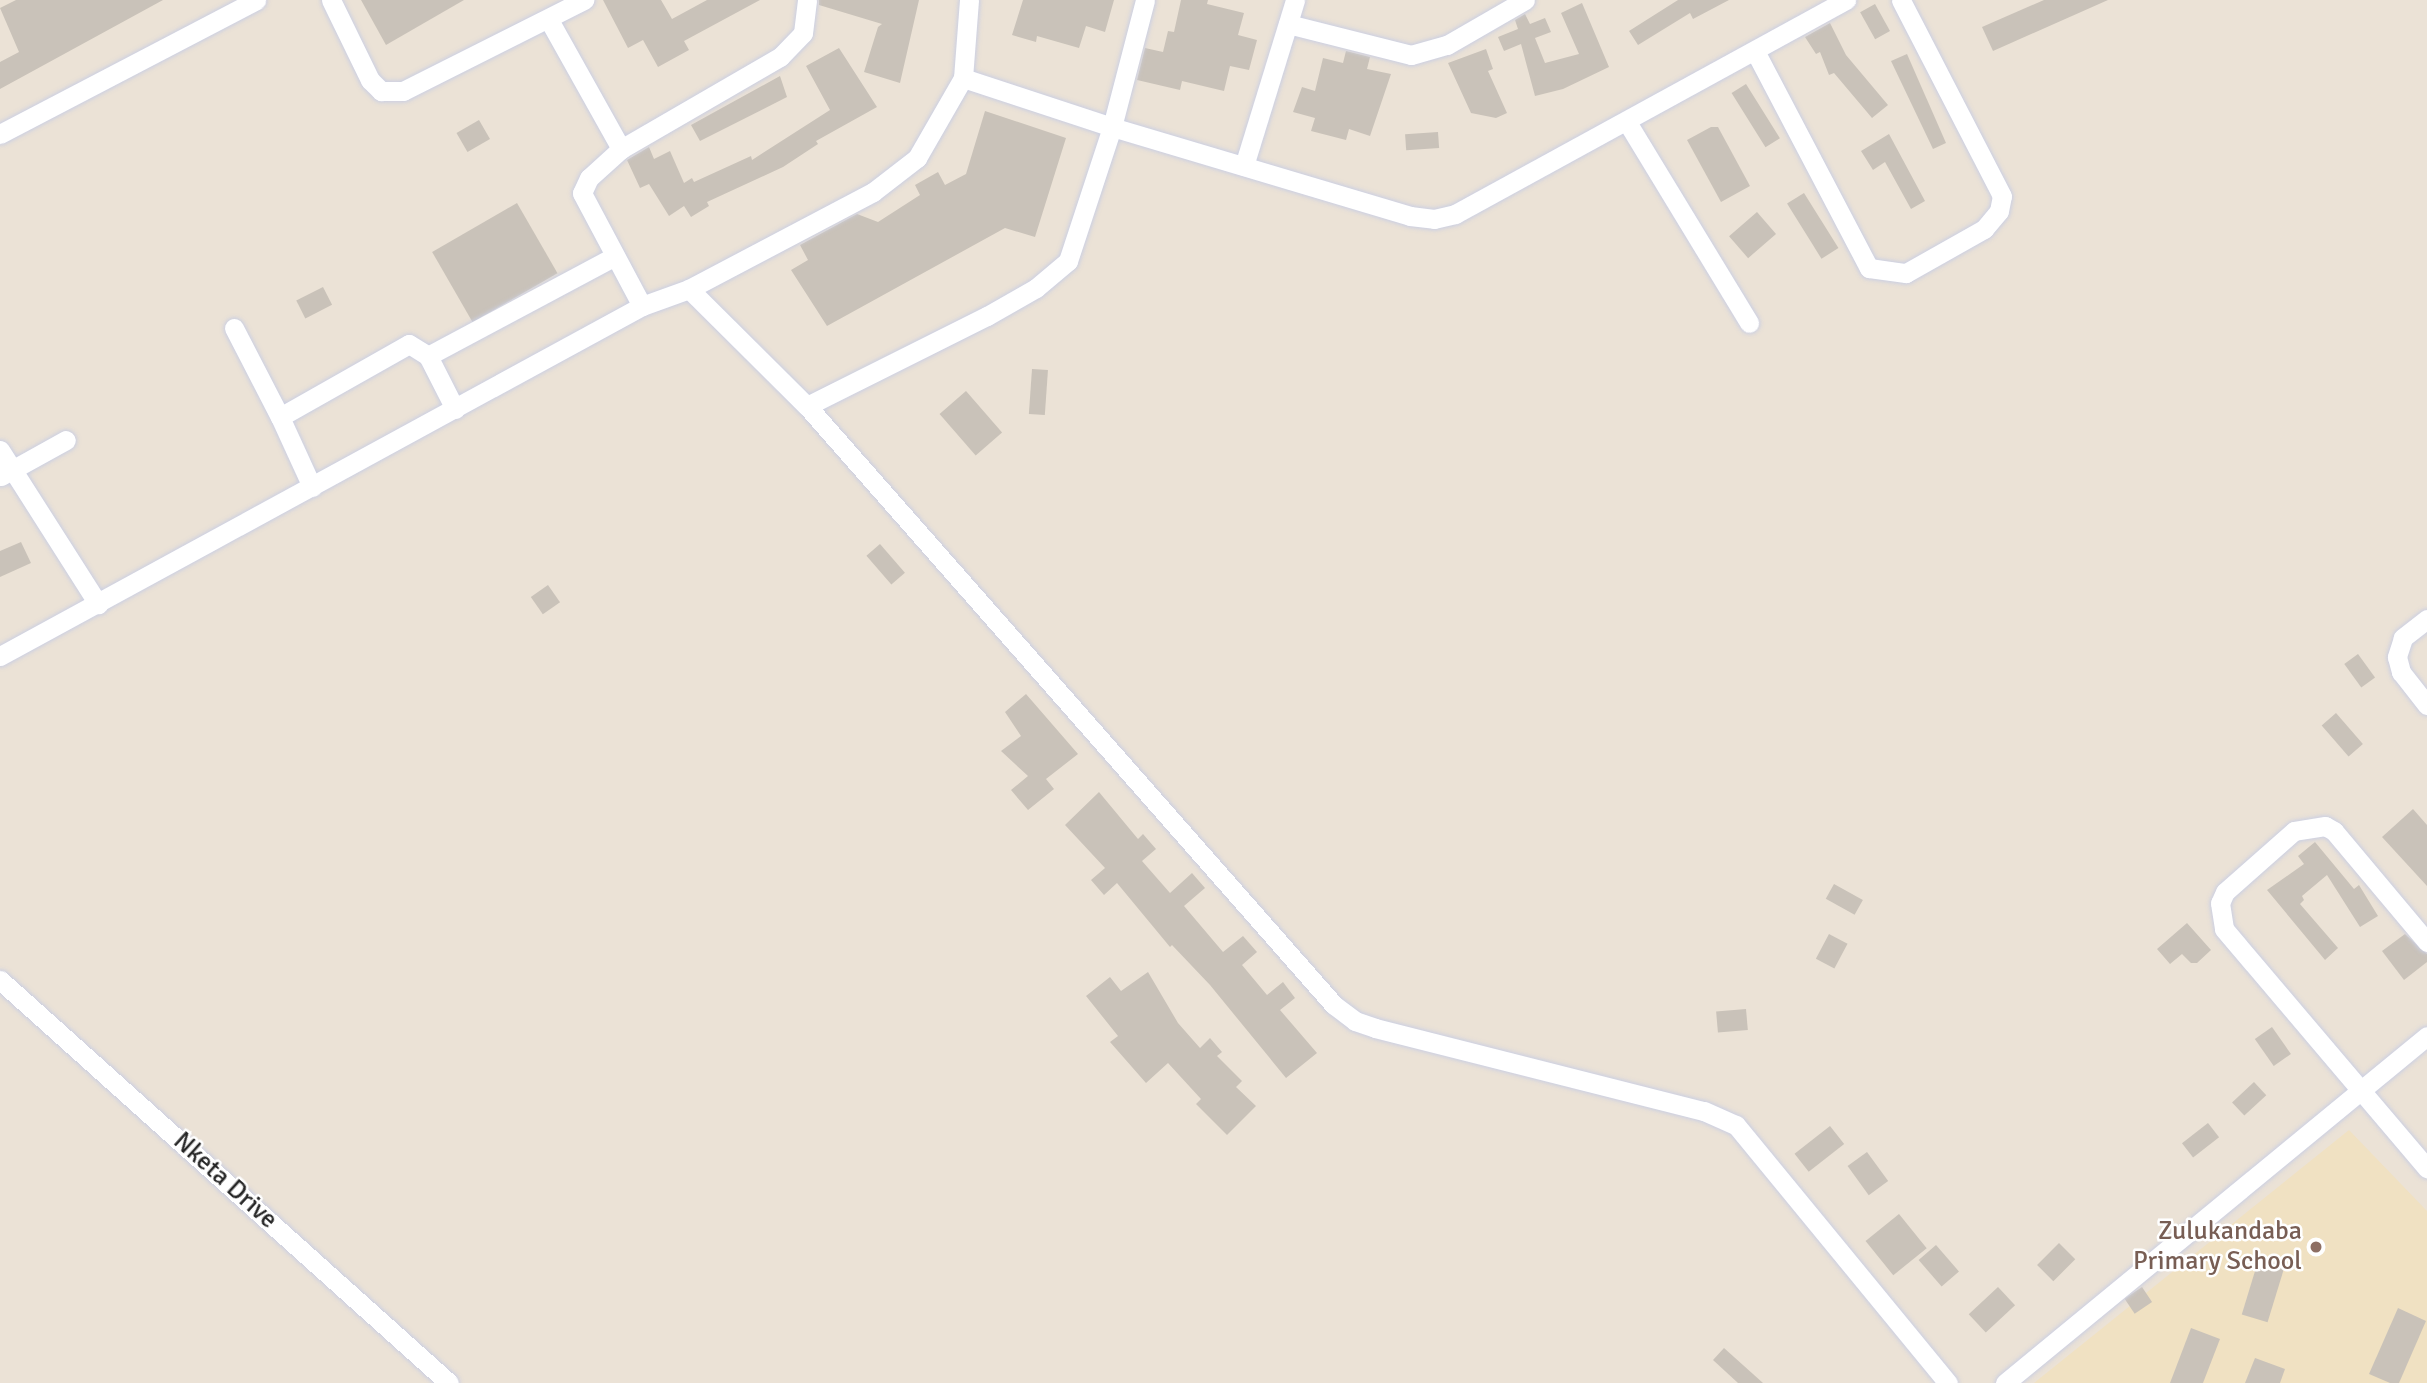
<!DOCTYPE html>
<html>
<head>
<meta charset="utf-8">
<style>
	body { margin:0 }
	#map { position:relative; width:2427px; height:1383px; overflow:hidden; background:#ebe2d6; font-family:Signika,sans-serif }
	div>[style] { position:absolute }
	.education>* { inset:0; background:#f0e1c2 }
	.building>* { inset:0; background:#c9c2b9; transform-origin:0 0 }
	.roads { filter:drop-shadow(0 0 2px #cbcfe2) drop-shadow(0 0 2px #cbcfe2) }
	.minor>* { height:19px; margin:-9.5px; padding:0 9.5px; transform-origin:9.5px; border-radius:9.5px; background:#fff }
	.dots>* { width:19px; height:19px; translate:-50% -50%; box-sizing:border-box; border:4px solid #fff; border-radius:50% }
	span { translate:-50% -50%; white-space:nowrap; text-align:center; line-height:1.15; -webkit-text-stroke:5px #fff; paint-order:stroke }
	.street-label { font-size:26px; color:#262626 }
	.education-label { font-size:26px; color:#785e54 }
	.right { translate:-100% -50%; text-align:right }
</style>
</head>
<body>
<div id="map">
	<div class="education">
		<i style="clip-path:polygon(2349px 1130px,2427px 1211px,2427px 1383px,2034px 1383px)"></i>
	</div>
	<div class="building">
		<i style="clip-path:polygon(16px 0,163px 0,0 89px,0 62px,19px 52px,0 8px)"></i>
		<i style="clip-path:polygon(361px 0,464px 0,386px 45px)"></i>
		<i style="clip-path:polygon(603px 0,661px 0,672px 19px,707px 0,760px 0,684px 41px,689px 50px,658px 67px,643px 40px,628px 48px)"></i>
		<i style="clip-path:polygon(819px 0,919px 0,900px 83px,864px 72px,878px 27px,882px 24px,819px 5px)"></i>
		<i style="clip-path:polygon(1023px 0,1114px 0,1105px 32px,1086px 26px,1079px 48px,1037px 36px,1036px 42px,1012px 35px)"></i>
		<i style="clip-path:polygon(1181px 0,1208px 0,1207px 4px,1244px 13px,1238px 35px,1257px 40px,1249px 70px,1230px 66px,1224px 91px,1182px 81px,1180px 90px,1137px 80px,1145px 48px,1163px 52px,1168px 31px,1174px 32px)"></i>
		<i style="clip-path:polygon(1678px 0,1729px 0,1693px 19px,1690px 13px,1638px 45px,1629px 31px)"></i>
		<i style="clip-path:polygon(2044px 0,2108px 0,1993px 51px,1982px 27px)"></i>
		<i style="clip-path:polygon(1582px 3px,1609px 67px,1563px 89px,1535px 96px,1521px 44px,1504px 51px,1498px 37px,1518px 29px,1515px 20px,1525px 14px,1530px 24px,1545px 18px,1551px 32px,1535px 38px,1545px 63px,1579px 54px,1561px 13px)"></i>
		<i style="left:1875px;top:4px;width:31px;height:17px;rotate:61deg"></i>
		<i style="clip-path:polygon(1830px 23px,1846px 55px,1888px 105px,1872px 118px,1834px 73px,1829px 75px,1820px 52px,1816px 54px,1805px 37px)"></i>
		<i style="clip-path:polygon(839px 48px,877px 107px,816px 141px,818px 144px,783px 167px,707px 202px,709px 206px,691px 217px,684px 206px,669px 216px,649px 184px,640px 188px,627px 160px,649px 147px,654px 159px,670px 151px,684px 183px,692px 178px,694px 182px,751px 156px,752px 160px,830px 110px,806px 66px)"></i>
		<i style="clip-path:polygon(1486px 49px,1493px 69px,1488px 71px,1507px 113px,1496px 118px,1471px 113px,1448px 63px)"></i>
		<i style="clip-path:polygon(1346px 51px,1370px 57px,1367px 69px,1391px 74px,1370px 136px,1349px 129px,1346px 140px,1311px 131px,1315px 118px,1293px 112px,1302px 87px,1315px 91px,1323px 58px,1343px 63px)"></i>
		<i style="clip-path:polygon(1907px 54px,1946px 143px,1933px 149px,1891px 61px)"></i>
		<i style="clip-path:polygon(780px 76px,787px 97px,700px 141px,691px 125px)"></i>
		<i style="left:1746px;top:84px;width:64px;height:17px;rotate:58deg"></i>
		<i style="clip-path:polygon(985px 111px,1066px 138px,1035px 237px,1005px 228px,827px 326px,791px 270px,808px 260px,800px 245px,857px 214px,878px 222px,920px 195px,915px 185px,938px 172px,945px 185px,966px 174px)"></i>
		<i style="left:479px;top:120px;width:22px;height:26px;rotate:60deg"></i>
		<i style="clip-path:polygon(1711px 127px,1718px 127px,1750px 186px,1721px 202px,1687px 140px)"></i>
		<i style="left:1438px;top:132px;width:16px;height:33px;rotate:86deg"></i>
		<i style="clip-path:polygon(1889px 134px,1925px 201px,1911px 209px,1885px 162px,1873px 170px,1861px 151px)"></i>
		<i style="left:1804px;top:193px;width:65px;height:20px;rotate:58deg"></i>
		<i style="left:517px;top:203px;width:81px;height:98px;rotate:60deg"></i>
		<i style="left:1757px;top:212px;width:29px;height:37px;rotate:49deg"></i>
		<i style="left:323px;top:287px;width:20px;height:30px;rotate:63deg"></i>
		<i style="left:1032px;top:369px;width:16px;height:45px;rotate:4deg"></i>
		<i style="left:966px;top:391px;width:55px;height:35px;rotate:49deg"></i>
		<i style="clip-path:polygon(21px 542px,31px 563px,0 577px,0 551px)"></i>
		<i style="left:880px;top:544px;width:38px;height:18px;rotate:49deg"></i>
		<i style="left:548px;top:585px;width:21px;height:21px;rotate:55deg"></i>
		<i style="left:2358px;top:654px;width:29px;height:17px;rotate:54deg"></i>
		<i style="clip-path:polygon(1026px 694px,1078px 754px,1046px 779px,1054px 789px,1028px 810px,1011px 790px,1028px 776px,1001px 751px,1021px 736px,1005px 712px)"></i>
		<i style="left:2336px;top:713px;width:41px;height:19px;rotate:49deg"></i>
		<i style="clip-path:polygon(1099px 792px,1138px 839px,1143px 834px,1156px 849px,1142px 861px,1170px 893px,1192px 873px,1205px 888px,1184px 906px,1223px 952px,1243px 936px,1257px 952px,1242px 965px,1267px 995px,1283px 982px,1295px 998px,1280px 1010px,1317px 1053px,1286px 1078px,1210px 985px,1172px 945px,1170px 947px,1117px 883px,1104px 895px,1091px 880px,1105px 868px,1065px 825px)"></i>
		<i style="clip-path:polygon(2413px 809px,2427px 825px,2427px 886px,2382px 837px)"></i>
		<i style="clip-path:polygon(2315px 842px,2354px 889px,2359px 885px,2378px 916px,2360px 927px,2327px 875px,2302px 896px,2304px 900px,2300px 904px,2338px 948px,2325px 960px,2267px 890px,2304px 864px,2298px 856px)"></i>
		<i style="left:1834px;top:884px;width:33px;height:17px;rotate:29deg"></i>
		<i style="clip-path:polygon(2187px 923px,2211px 950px,2197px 963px,2191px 963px,2182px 954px,2170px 964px,2157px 949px)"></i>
		<i style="left:1829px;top:934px;width:21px;height:28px;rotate:28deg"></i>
		<i style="clip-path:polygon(2405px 934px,2427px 954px,2427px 962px,2404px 980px,2382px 951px)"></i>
		<i style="clip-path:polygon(1148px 972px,1178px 1023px,1200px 1048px,1210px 1038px,1222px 1052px,1217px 1056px,1242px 1081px,1236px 1087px,1256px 1106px,1227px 1135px,1196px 1104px,1201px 1099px,1168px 1063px,1146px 1083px,1110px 1042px,1118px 1036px,1086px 996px,1110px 977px,1121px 991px)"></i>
		<i style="left:1746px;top:1009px;width:21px;height:30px;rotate:85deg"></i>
		<i style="left:2272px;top:1027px;width:33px;height:21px;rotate:55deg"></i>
		<i style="left:2254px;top:1082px;width:18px;height:30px;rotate:47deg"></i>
		<i style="left:2208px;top:1123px;width:18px;height:33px;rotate:52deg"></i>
		<i style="left:1830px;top:1126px;width:23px;height:45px;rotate:52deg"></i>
		<i style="left:1867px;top:1152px;width:36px;height:24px;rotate:54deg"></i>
		<i style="left:1899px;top:1214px;width:44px;height:43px;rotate:51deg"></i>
		<i style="left:2059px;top:1243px;width:23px;height:31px;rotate:45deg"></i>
		<i style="left:1936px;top:1245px;width:35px;height:23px;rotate:49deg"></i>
		<i style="left:2259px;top:1258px;width:27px;height:59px;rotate:17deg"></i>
		<i style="left:1998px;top:1287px;width:25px;height:40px;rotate:47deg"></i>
		<i style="left:2142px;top:1287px;width:18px;height:21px;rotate:56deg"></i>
		<i style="clip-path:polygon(2398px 1308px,2426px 1321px,2399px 1383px,2390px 1383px,2369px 1374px)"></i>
		<i style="clip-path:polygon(2191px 1328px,2220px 1339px,2203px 1383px,2170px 1383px)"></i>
		<i style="clip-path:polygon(1724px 1348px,1763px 1383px,1738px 1383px,1713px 1360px)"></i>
		<i style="clip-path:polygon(2255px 1358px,2285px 1369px,2280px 1383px,2245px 1383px)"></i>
	</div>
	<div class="roads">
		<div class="minor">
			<i style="left:331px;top:0;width:89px;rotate:64deg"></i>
			<i style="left:370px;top:80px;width:16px;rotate:45deg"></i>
			<i style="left:381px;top:91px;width:22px"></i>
			<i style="left:403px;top:91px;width:203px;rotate:-26.7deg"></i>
			<i style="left:549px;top:20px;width:148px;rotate:60.8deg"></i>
			<i style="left:1288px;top:24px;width:127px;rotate:14.1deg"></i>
			<i style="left:1411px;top:55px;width:37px;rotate:-16deg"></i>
			<i style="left:1447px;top:45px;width:90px;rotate:-30deg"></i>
			<i style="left:1756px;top:53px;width:243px;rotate:62.3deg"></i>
			<i style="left:1869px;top:268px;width:37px;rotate:8deg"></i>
			<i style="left:1906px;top:273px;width:90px;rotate:-29.4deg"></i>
			<i style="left:1984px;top:229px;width:23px;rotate:-50deg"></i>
			<i style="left:1999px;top:211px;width:15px;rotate:-79deg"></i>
			<i style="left:2002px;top:196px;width:220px;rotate:-117.3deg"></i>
			<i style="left:963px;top:78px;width:157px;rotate:18.2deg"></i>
			<i style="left:1112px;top:127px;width:311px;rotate:16.6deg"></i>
			<i style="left:1410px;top:216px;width:24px;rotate:7deg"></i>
			<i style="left:1434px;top:219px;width:22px;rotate:-13deg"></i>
			<i style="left:1455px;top:214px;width:446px;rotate:-28.7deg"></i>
			<i style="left:1627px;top:122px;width:235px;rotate:58.7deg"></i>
			<i style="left:0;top:134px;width:289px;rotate:-27.6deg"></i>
			<i style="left:1244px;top:166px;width:174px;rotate:-72.9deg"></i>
			<i style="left:689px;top:289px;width:166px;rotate:44.8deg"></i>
			<i style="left:807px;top:406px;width:798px;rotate:48.66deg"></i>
			<i style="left:1334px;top:1005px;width:26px;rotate:37deg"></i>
			<i style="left:1355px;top:1021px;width:21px;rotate:19deg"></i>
			<i style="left:1375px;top:1028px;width:339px;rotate:14.2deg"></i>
			<i style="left:1704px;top:1111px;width:35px;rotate:24deg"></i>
			<i style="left:1736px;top:1125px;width:334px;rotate:50.6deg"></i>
			<i style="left:642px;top:306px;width:128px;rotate:-118deg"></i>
			<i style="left:582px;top:193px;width:17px;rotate:-65deg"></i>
			<i style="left:589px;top:178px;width:43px;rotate:-42.2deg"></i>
			<i style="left:621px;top:149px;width:184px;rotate:-30.1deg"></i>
			<i style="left:780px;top:57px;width:33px;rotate:-46deg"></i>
			<i style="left:803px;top:33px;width:33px;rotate:-83deg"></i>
			<i style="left:234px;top:328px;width:100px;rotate:62.7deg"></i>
			<i style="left:280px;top:417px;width:148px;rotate:-29.5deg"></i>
			<i style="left:409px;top:344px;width:22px;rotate:32deg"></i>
			<i style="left:807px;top:406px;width:201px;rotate:-26.6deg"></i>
			<i style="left:987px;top:316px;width:56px;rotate:-29.7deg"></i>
			<i style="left:1036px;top:288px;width:42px;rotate:-40.2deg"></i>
			<i style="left:1068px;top:261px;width:141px;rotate:-71.8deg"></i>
			<i style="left:1112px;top:127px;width:131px;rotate:-75.4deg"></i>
			<i style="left:455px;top:409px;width:59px;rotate:-117deg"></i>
			<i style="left:428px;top:356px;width:212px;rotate:-28.1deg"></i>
			<i style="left:280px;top:417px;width:77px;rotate:65.4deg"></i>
			<i style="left:0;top:450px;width:183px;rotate:57.5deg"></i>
			<i style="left:1px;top:476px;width:74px;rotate:-29deg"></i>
			<i style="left:2427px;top:619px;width:31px;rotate:142deg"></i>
			<i style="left:2403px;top:638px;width:20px;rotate:108deg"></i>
			<i style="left:2397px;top:657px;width:16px;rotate:75deg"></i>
			<i style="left:2401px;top:672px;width:42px;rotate:51.8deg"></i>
			<i style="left:0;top:656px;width:731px;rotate:-28.6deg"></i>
			<i style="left:642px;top:306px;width:50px;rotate:-19.9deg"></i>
			<i style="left:689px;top:289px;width:208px;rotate:-27.8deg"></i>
			<i style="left:873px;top:192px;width:56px;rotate:-37.7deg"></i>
			<i style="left:917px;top:158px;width:92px;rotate:-60.1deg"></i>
			<i style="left:963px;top:78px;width:78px;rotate:-85.6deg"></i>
			<i style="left:2427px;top:942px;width:145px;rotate:-130deg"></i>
			<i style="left:2334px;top:831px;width:10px;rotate:-151deg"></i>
			<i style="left:2325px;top:826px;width:31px;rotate:171deg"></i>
			<i style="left:2294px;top:831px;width:92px;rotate:138.5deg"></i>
			<i style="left:2225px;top:892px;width:12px;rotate:114deg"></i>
			<i style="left:2220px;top:903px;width:26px;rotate:81deg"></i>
			<i style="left:2224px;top:929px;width:314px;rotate:49.7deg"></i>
			<i style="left:0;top:980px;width:603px;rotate:41.91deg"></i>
			<i style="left:2005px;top:1383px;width:546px;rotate:-39.43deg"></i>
		</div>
	</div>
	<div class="dots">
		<i style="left:2316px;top:1247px;background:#8d6e63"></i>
	</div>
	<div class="street-label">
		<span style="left:225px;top:1181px;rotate:42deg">Nketa Drive</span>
	</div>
	<div class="education-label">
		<span class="right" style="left:2302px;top:1247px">Zulukandaba<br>Primary School</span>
	</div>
</div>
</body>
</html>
